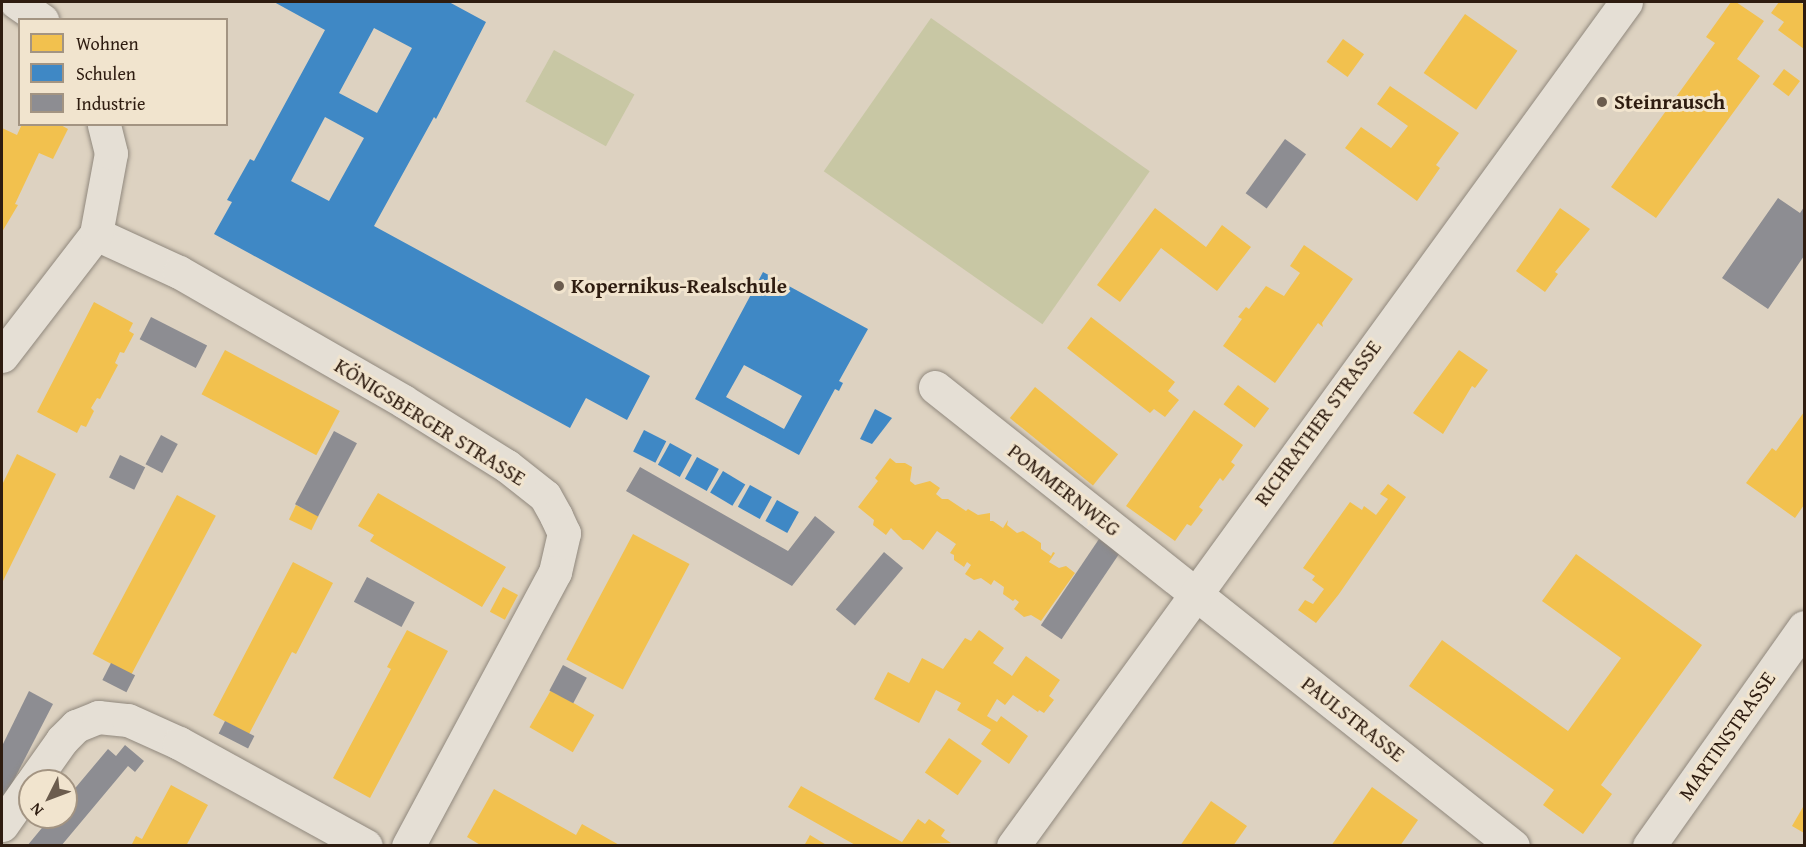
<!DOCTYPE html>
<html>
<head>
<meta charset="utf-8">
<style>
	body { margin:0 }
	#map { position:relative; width:1806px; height:847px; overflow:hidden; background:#ddd2c1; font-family:"Gentium Book Plus",serif }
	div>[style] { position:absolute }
	.green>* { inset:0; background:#c8c7a4; transform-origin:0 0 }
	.homes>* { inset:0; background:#f2c14e; transform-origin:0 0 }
	.schools>* { inset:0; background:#3f88c5; transform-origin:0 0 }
	.industry>* { inset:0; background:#8d8d92; transform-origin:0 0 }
	.roads { filter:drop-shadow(0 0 2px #90887d) drop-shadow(0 0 2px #90887d) }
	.minor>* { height:33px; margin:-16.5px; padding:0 16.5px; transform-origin:16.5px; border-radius:16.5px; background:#e5dfd5 }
	.dots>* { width:16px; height:16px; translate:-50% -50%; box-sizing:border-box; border:3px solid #f1e4ce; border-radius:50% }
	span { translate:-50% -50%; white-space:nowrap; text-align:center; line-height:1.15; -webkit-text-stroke:6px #f1e4ce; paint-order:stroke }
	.poi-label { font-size:21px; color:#2e1c10; font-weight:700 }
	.left { translate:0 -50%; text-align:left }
	.street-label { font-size:21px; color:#2e1c10 }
	.frame { position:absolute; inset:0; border:3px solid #2e1c10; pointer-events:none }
	.legend { position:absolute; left:18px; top:18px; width:210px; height:108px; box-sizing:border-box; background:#f1e4ce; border:2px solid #a39482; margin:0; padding:8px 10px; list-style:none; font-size:18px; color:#2e1c10 }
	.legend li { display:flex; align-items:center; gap:12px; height:30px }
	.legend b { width:30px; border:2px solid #a39482 }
	.north { position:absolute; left:18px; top:769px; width:60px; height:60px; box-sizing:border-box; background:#f1e4ce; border:2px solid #a39482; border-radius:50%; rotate:228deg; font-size:16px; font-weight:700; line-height:24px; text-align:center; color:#2e1c10 }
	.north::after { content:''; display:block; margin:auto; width:21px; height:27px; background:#6b5c4e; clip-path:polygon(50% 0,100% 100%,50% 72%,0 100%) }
</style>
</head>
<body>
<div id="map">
	<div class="green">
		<i style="left:931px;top:18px;width:267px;height:187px;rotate:35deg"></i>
		<i style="left:554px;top:50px;width:92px;height:59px;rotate:29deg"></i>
	</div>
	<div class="homes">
		<i style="clip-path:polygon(1731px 2px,1736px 2px,1764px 21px,1737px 59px,1760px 76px,1656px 218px,1611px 187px,1715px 43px,1706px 37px)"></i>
		<i style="clip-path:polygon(1779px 2px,1800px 2px,1804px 5px,1804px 49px,1778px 30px,1784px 22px,1771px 13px)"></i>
		<i style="left:1465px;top:14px;width:64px;height:72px;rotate:35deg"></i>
		<i style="left:1343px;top:39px;width:26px;height:28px;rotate:36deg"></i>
		<i style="left:1784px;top:69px;width:20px;height:19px;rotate:37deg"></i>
		<i style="clip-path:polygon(1390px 86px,1459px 133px,1436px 165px,1440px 168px,1417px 201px,1345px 148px,1361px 127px,1391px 148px,1408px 126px,1377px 104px)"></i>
		<i style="clip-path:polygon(22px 124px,59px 124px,68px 129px,53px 159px,39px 153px,15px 204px,18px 205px,2px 232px,2px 128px,17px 135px)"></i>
		<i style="clip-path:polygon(1155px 208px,1206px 247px,1222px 225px,1251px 247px,1217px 291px,1161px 248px,1120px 302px,1097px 285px)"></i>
		<i style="clip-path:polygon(1560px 208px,1590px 229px,1555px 272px,1558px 274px,1545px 292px,1516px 271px)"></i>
		<i style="clip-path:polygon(1304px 245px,1353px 279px,1322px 323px,1323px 327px,1318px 323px,1275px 383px,1223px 346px,1242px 319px,1238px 317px,1246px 307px,1249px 309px,1266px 286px,1284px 296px,1300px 273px,1290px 266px)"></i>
		<i style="clip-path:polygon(94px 302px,133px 323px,129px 331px,134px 334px,124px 353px,120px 352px,115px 363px,118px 365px,100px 399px,97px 398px,91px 408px,94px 411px,86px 427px,81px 425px,77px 433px,37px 412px)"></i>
		<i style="clip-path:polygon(1091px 317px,1175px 382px,1168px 391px,1179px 400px,1165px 417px,1154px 409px,1150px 413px,1067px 348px)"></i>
		<i style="left:225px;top:350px;width:130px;height:50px;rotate:28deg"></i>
		<i style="clip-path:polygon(1459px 350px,1488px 370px,1475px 388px,1472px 386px,1443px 434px,1413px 413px)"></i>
		<i style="left:1238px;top:385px;width:39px;height:24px;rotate:37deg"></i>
		<i style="left:1035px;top:387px;width:107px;height:40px;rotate:39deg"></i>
		<i style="clip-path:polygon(1194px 410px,1243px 445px,1231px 462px,1235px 465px,1223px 481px,1220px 478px,1199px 507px,1203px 510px,1191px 526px,1187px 524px,1175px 541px,1126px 506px)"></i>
		<i style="clip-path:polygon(1804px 412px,1804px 505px,1795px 518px,1746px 483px,1772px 448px,1776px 451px)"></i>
		<i style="clip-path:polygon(17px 454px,56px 474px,2px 583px,2px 485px)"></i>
		<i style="clip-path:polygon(890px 458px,896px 463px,905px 463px,912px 467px,910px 481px,915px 485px,930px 481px,940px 488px,936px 494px,942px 499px,948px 499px,966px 511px,968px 509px,978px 515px,990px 513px,990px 521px,993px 521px,1003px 528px,1008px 520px,1007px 525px,1017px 533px,1023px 531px,1041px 543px,1041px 549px,1051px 556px,1053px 552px,1055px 553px,1049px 562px,1059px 568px,1066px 566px,1075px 573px,1041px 621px,1031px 615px,1024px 617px,1014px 609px,1019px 602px,1015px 599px,1013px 601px,1003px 594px,1004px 587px,994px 580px,991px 585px,981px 578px,974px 580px,965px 574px,971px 565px,967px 562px,964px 567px,954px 560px,954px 555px,950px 553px,956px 544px,937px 531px,923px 550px,910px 540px,903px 540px,891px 528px,886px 535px,873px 525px,874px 520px,858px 507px,878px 481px,875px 478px)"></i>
		<i style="clip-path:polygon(1388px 484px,1406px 497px,1339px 594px,1316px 623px,1298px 610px,1305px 600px,1313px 604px,1324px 589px,1312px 580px,1315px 576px,1303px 568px,1350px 502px,1362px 510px,1364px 506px,1376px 515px,1388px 499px,1380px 494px)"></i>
		<i style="clip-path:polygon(378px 493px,506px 567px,482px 607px,370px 541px,374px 535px,358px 526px)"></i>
		<i style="left:177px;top:495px;width:44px;height:180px;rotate:28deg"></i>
		<i style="left:296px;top:505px;width:25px;height:16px;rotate:26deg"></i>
		<i style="left:633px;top:534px;width:64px;height:142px;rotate:28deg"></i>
		<i style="clip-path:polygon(1576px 554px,1702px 645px,1601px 785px,1612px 794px,1583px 834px,1543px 805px,1554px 790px,1409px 686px,1442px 640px,1568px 731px,1621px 658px,1542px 601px)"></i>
		<i style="clip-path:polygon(293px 562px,333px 583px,296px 654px,292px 652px,249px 734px,213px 715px)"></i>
		<i style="left:503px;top:587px;width:17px;height:28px;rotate:28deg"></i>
		<i style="clip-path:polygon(407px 630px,448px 651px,370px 798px,333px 778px,391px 669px,387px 667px)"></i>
		<i style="clip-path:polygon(979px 630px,1004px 648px,993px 663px,1012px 676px,1026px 656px,1060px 680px,1049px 696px,1054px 700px,1044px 713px,1039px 710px,1038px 712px,1013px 695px,1005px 705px,997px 699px,987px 716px,997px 722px,1001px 716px,1028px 736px,1009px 764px,981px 744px,991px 730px,957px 710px,961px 703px,936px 690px,919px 723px,874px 699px,888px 672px,909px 683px,922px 658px,943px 669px,965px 638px,971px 641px)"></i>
		<i style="left:551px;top:690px;width:50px;height:43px;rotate:30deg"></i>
		<i style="left:949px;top:738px;width:40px;height:42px;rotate:35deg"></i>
		<i style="clip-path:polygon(171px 785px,208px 805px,186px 846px,131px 846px,136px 836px,142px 839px)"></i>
		<i style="clip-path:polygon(801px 786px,902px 842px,918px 819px,925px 824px,929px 819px,945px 830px,941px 836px,951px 843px,857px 846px,788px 807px)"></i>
		<i style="clip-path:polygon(1372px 787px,1418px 820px,1400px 846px,1331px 846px)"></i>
		<i style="clip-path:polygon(494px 789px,576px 835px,582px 824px,621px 846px,482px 846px,467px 837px)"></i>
		<i style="clip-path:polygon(1211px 801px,1247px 826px,1233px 846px,1180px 846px)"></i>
		<i style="clip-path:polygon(1803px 807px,1804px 808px,1804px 833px,1792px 826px)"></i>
		<i style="clip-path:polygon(810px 835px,828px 846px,804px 846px)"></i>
	</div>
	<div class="schools">
		<i style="clip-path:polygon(evenodd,274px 2px,449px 2px,486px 22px,436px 119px,434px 117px,374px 226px,650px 376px,627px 420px,586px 398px,570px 428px,214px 234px,232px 202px,227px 200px,250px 159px,254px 161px,325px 30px,274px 2px,374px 28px,412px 48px,377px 113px,339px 93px,374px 28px,274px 2px,325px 117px,364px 138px,329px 201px,291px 181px,325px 117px)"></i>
		<i style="clip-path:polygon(evenodd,763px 272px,868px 329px,839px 381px,843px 383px,839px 391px,835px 389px,799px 455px,695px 399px,763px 272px,744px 365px,802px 396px,784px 429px,726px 397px,744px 365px)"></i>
		<i style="clip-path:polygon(875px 409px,892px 418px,872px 444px,860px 439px)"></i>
		<i style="left:644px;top:430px;width:25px;height:24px;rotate:27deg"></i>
		<i style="left:670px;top:443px;width:25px;height:25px;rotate:29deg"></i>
		<i style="left:697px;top:457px;width:25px;height:25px;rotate:29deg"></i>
		<i style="left:723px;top:471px;width:26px;height:25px;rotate:31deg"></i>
		<i style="left:750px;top:485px;width:25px;height:25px;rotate:29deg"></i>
		<i style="left:777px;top:500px;width:25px;height:24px;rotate:29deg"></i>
	</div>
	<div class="industry">
		<i style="left:1285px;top:139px;width:26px;height:67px;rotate:36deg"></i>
		<i style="clip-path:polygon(1778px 198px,1800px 213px,1804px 207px,1804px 256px,1768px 309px,1722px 278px)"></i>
		<i style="left:151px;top:317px;width:63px;height:25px;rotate:27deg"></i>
		<i style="left:334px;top:431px;width:26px;height:83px;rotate:28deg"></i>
		<i style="left:161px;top:435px;width:19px;height:33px;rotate:28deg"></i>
		<i style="left:120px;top:455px;width:28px;height:25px;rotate:26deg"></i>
		<i style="clip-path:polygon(640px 467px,788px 551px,815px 516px,835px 532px,792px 586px,626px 491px)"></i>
		<i style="left:1099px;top:539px;width:25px;height:104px;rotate:34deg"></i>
		<i style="left:884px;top:552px;width:25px;height:75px;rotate:40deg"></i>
		<i style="left:367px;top:577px;width:54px;height:28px;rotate:28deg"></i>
		<i style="left:111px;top:663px;width:27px;height:19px;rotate:27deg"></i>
		<i style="left:563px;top:665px;width:27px;height:29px;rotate:28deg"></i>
		<i style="clip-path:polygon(29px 691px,53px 704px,2px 803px,2px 746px)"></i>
		<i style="left:225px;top:721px;width:33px;height:14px;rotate:27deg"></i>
		<i style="clip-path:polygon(125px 745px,144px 761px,135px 772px,128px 766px,61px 846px,27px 846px,51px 817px,66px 817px,66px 799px,108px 749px,116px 756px)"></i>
	</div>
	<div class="roads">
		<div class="minor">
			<i style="left:16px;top:2px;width:32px;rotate:35deg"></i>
			<i style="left:96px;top:234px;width:91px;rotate:24.6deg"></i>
			<i style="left:179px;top:272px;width:258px;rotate:29.9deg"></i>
			<i style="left:403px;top:401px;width:123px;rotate:32deg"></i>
			<i style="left:507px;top:466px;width:48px;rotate:38.3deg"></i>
			<i style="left:545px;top:496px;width:23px;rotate:61deg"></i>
			<i style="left:556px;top:516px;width:19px;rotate:65deg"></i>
			<i style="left:564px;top:533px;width:40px;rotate:103deg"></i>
			<i style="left:555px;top:572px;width:311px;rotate:118.2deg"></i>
			<i style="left:2px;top:356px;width:154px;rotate:-52.4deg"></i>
			<i style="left:96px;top:234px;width:82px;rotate:-79.5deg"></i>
			<i style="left:111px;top:153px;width:30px;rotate:-104deg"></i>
			<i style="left:935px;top:387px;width:738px;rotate:38.45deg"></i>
			<i style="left:33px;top:781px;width:50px;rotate:-54.7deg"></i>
			<i style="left:62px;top:740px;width:20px;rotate:-45deg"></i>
			<i style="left:76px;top:726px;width:24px;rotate:-22deg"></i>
			<i style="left:98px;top:717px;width:30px;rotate:6deg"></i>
			<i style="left:128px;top:720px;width:56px;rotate:24.3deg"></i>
			<i style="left:179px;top:743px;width:213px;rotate:28.8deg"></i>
			<i style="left:2px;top:825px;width:49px;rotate:-55deg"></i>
			<i style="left:1013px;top:846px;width:1043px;rotate:-54.01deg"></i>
			<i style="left:1649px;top:846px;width:268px;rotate:-54.7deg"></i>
		</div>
	</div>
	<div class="dots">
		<i style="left:1602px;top:102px;background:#6b5c4e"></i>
		<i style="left:559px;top:286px;background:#6b5c4e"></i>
	</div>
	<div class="poi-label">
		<span class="left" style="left:1614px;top:102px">Steinrausch</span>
		<span class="left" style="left:571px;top:286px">Kopernikus-Realschule</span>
	</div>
	<div class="street-label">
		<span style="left:430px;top:422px;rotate:32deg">KÖNIGSBERGER STRASSE</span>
		<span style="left:1318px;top:423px;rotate:-54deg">RICHRATHER STRASSE</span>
		<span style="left:1064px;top:490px;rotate:38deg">POMMERNWEG</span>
		<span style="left:1353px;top:719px;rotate:38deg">PAULSTRASSE</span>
		<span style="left:1727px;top:736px;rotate:-55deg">MARTINSTRASSE</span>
	</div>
	<div class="frame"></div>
	<ul class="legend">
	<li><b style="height:16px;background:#f2c14e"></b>Wohnen</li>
	<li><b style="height:16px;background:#3f88c5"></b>Schulen</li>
	<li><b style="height:16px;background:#8d8d92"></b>Industrie</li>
	</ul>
	<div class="north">N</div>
</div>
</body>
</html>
